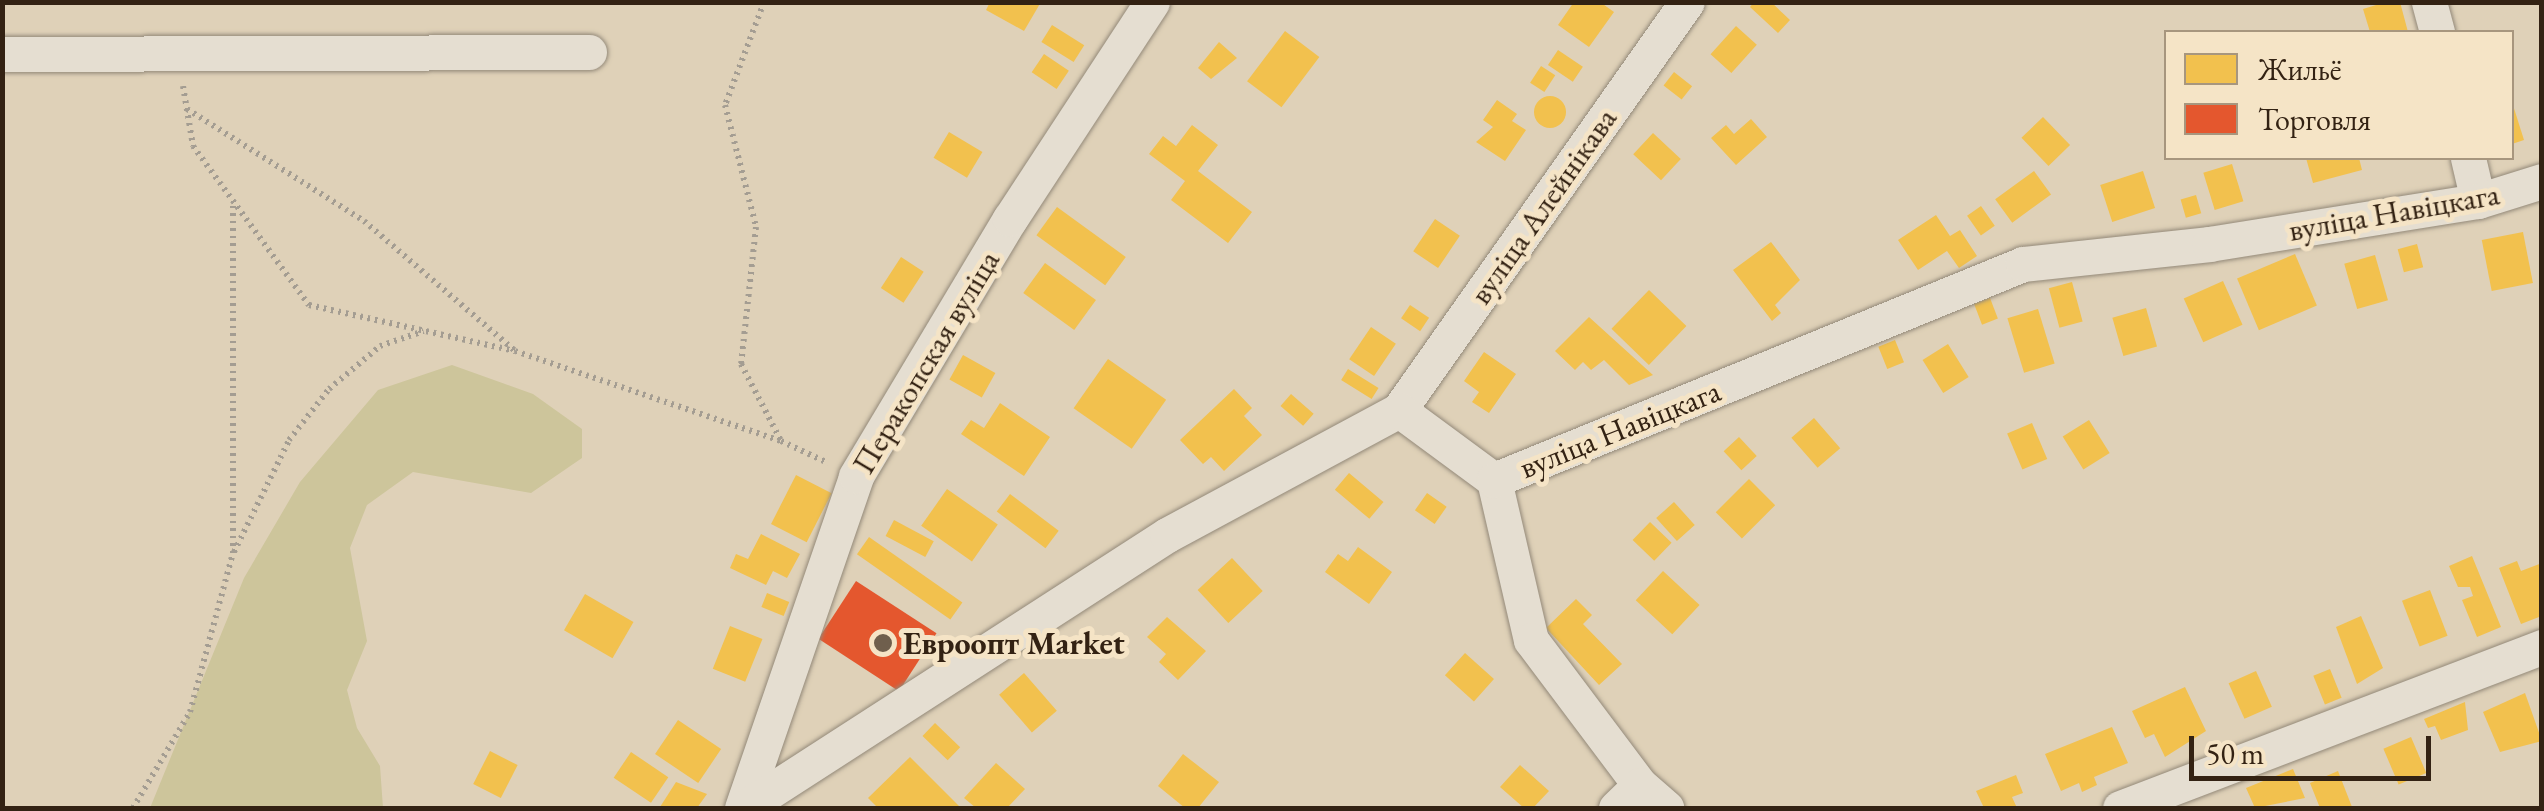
<!DOCTYPE html>
<html>
<head>
<meta charset="utf-8">
<style>
	body { margin:0 }
	#map { position:relative; width:2544px; height:811px; overflow:hidden; background:#dfd1b8; font-family:"EB Garamond",serif }
	div>[style] { position:absolute }
	.green>* { inset:0; background:#cdc59b }
	.homes>* { inset:0; background:#f2c14e; transform-origin:0 0 }
	.round { border-radius:50% }
	.shops>* { inset:0; background:#e4572e; transform-origin:0 0 }
	.path>* { height:6px; margin-top:-3px; transform-origin:0; background:repeating-linear-gradient(90deg,#a49d92 0 2.5px,transparent 0 7.5px) }
	.roads { filter:drop-shadow(0 0 2px #938979) drop-shadow(0 0 2px #938979) }
	.minor>* { height:35px; margin:-17.5px; padding:0 17.5px; transform-origin:17.5px; border-radius:17.5px; background:#e5ded1 }
	.dots>* { width:28px; height:28px; translate:-50% -50%; box-sizing:border-box; border:5px solid #f5e4c6; border-radius:50% }
	span { translate:-50% -50%; white-space:nowrap; text-align:center; line-height:1.15; -webkit-text-stroke:10px #f5e4c6; paint-order:stroke }
	.street-label { font-size:32px; color:#332213 }
	.poi-label { font-size:32px; color:#332213; font-weight:700 }
	.left { translate:0 -50%; text-align:left }
	.frame { position:absolute; inset:0; border:5px solid #332213; pointer-events:none }
	.legend { position:absolute; left:2164px; top:30px; width:350px; height:130px; box-sizing:border-box; background:#f5e4c6; border:2px solid #a7967e; margin:0; padding:12px 18px; list-style:none; font-size:30px; color:#332213 }
	.legend li { display:flex; align-items:center; gap:20px; height:50px }
	.legend b { width:50px; border:2px solid #a7967e }
	.scale { position:absolute; left:2189px; top:736px; width:242px; height:45px; box-sizing:border-box; border:5px solid #332213; border-top:0; padding-left:12px; font-size:30px; line-height:35px; white-space:nowrap; color:#332213; -webkit-text-stroke:8px #f5e4c6; paint-order:stroke }
</style>
</head>
<body>
<div id="map">
	<div class="green">
		<i style="clip-path:polygon(452px 365px,533px 394px,582px 429px,582px 458px,531px 493px,413px 472px,367px 505px,350px 548px,367px 641px,347px 690px,357px 728px,380px 766px,383px 808px,150px 808px,244px 578px,300px 482px,378px 390px)"></i>
	</div>
	<div class="homes">
		<i style="clip-path:polygon(990px 2px,1041px 2px,1024px 31px,986px 10px)"></i>
		<i style="clip-path:polygon(1574px 2px,1600px 2px,1614px 12px,1589px 47px,1558px 25px)"></i>
		<i style="clip-path:polygon(1754px 2px,1771px 2px,1790px 20px,1778px 33px,1750px 7px)"></i>
		<i style="clip-path:polygon(2386px 2px,2400px 2px,2408px 32px,2370px 32px,2363px 9px)"></i>
		<i style="left:1052px;top:25px;width:38px;height:20px;rotate:32deg"></i>
		<i style="left:1736px;top:26px;width:28px;height:38px;rotate:42deg"></i>
		<i style="left:1285px;top:31px;width:43px;height:63px;rotate:37deg"></i>
		<i style="clip-path:polygon(1219px 42px,1237px 58px,1211px 79px,1198px 68px)"></i>
		<i style="left:1558px;top:50px;width:30px;height:18px;rotate:34deg"></i>
		<i style="left:1044px;top:54px;width:30px;height:22px;rotate:34deg"></i>
		<i style="left:1541px;top:66px;width:17px;height:20px;rotate:33deg"></i>
		<i style="left:1674px;top:72px;width:23px;height:17px;rotate:38deg"></i>
		<i class="round" style="left:1534px;top:96px;width:32px;height:32px"></i>
		<i style="clip-path:polygon(1497px 100px,1517px 114px,1512px 121px,1526px 130px,1505px 161px,1476px 142px,1493px 127px,1483px 120px)"></i>
		<i style="clip-path:polygon(2512px 102px,2524px 140px,2512px 144px)"></i>
		<i style="left:2043px;top:117px;width:39px;height:30px;rotate:46deg"></i>
		<i style="clip-path:polygon(1751px 119px,1767px 137px,1736px 165px,1711px 138px,1726px 125px,1734px 134px)"></i>
		<i style="clip-path:polygon(1192px 125px,1218px 145px,1198px 171px,1252px 212px,1228px 243px,1171px 200px,1185px 181px,1149px 154px,1163px 136px,1176px 146px)"></i>
		<i style="left:949px;top:132px;width:39px;height:30px;rotate:31deg"></i>
		<i style="left:1653px;top:133px;width:38px;height:29px;rotate:43deg"></i>
		<i style="clip-path:polygon(2306px 158px,2359px 158px,2362px 170px,2313px 183px)"></i>
		<i style="left:2232px;top:164px;width:39px;height:30px;rotate:73deg"></i>
		<i style="left:2034px;top:171px;width:29px;height:48px;rotate:54deg"></i>
		<i style="left:2143px;top:171px;width:39px;height:45px;rotate:72deg"></i>
		<i style="left:2196px;top:195px;width:19px;height:16px;rotate:74deg"></i>
		<i style="left:1981px;top:206px;width:24px;height:17px;rotate:55deg"></i>
		<i style="left:1057px;top:207px;width:85px;height:35px;rotate:36deg"></i>
		<i style="clip-path:polygon(1936px 215px,1950px 236px,1960px 230px,1977px 256px,1959px 268px,1947px 251px,1918px 270px,1898px 240px)"></i>
		<i style="left:1435px;top:219px;width:30px;height:39px;rotate:34deg"></i>
		<i style="left:2523px;top:232px;width:52px;height:42px;rotate:79deg"></i>
		<i style="clip-path:polygon(1771px 242px,1800px 280px,1775px 305px,1781px 313px,1772px 321px,1733px 270px)"></i>
		<i style="left:2417px;top:244px;width:24px;height:20px;rotate:75deg"></i>
		<i style="left:2295px;top:254px;width:56px;height:63px;rotate:67deg"></i>
		<i style="left:2375px;top:255px;width:47px;height:32px;rotate:74deg"></i>
		<i style="left:901px;top:257px;width:27px;height:37px;rotate:33deg"></i>
		<i style="left:1045px;top:263px;width:63px;height:37px;rotate:36deg"></i>
		<i style="left:2223px;top:281px;width:48px;height:43px;rotate:66deg"></i>
		<i style="left:2072px;top:282px;width:41px;height:24px;rotate:75deg"></i>
		<i style="left:1649px;top:290px;width:52px;height:54px;rotate:44deg"></i>
		<i style="left:1990px;top:298px;width:22px;height:17px;rotate:69deg"></i>
		<i style="left:1410px;top:305px;width:23px;height:16px;rotate:34deg"></i>
		<i style="left:2146px;top:308px;width:40px;height:35px;rotate:74deg"></i>
		<i style="left:2038px;top:309px;width:57px;height:32px;rotate:73deg"></i>
		<i style="clip-path:polygon(1589px 317px,1653px 375px,1629px 385px,1604px 360px,1591px 370px,1583px 362px,1575px 370px,1555px 351px)"></i>
		<i style="left:1371px;top:327px;width:30px;height:39px;rotate:34deg"></i>
		<i style="left:1895px;top:340px;width:24px;height:18px;rotate:68deg"></i>
		<i style="left:1948px;top:344px;width:39px;height:30px;rotate:58deg"></i>
		<i style="clip-path:polygon(1484px 352px,1516px 374px,1489px 413px,1472px 402px,1479px 392px,1464px 381px)"></i>
		<i style="left:963px;top:355px;width:37px;height:28px;rotate:29deg"></i>
		<i style="left:1108px;top:359px;width:71px;height:60px;rotate:35deg"></i>
		<i style="left:1348px;top:369px;width:36px;height:13px;rotate:32deg"></i>
		<i style="clip-path:polygon(1234px 389px,1252px 408px,1244px 416px,1262px 435px,1224px 471px,1211px 457px,1203px 464px,1180px 440px)"></i>
		<i style="left:1291px;top:394px;width:30px;height:16px;rotate:41deg"></i>
		<i style="clip-path:polygon(1000px 403px,1050px 437px,1024px 476px,961px 434px,971px 420px,984px 428px)"></i>
		<i style="left:1814px;top:418px;width:40px;height:30px;rotate:49deg"></i>
		<i style="left:2089px;top:420px;width:39px;height:31px;rotate:58deg"></i>
		<i style="left:2032px;top:423px;width:39px;height:27px;rotate:67deg"></i>
		<i style="left:1739px;top:437px;width:26px;height:21px;rotate:47deg"></i>
		<i style="left:1349px;top:473px;width:45px;height:22px;rotate:40deg"></i>
		<i style="left:796px;top:475px;width:40px;height:55px;rotate:27deg"></i>
		<i style="left:1749px;top:479px;width:37px;height:47px;rotate:45deg"></i>
		<i style="left:947px;top:489px;width:62px;height:45px;rotate:35deg"></i>
		<i style="left:1427px;top:493px;width:24px;height:21px;rotate:35deg"></i>
		<i style="left:1010px;top:494px;width:61px;height:22px;rotate:37deg"></i>
		<i style="left:1674px;top:502px;width:31px;height:24px;rotate:48deg"></i>
		<i style="left:894px;top:520px;width:45px;height:18px;rotate:28deg"></i>
		<i style="left:1650px;top:522px;width:30px;height:25px;rotate:44deg"></i>
		<i style="clip-path:polygon(761px 534px,800px 554px,787px 578px,773px 571px,766px 585px,730px 568px,736px 554px,748px 559px)"></i>
		<i style="left:869px;top:537px;width:114px;height:21px;rotate:35deg"></i>
		<i style="clip-path:polygon(1358px 547px,1392px 572px,1369px 604px,1325px 572px,1338px 554px,1348px 561px)"></i>
		<i style="clip-path:polygon(2472px 556px,2501px 627px,2477px 637px,2462px 600px,2473px 596px,2470px 587px,2458px 587px,2449px 566px)"></i>
		<i style="left:1232px;top:558px;width:45px;height:47px;rotate:47deg"></i>
		<i style="clip-path:polygon(2517px 561px,2521px 571px,2542px 563px,2539px 617px,2521px 624px,2499px 568px)"></i>
		<i style="left:1663px;top:571px;width:50px;height:40px;rotate:43deg"></i>
		<i style="left:2430px;top:590px;width:49px;height:30px;rotate:69deg"></i>
		<i style="left:767px;top:593px;width:24px;height:15px;rotate:22deg"></i>
		<i style="left:585px;top:594px;width:56px;height:42px;rotate:30deg"></i>
		<i style="clip-path:polygon(1576px 599px,1592px 615px,1583px 624px,1622px 664px,1599px 685px,1546px 628px)"></i>
		<i style="clip-path:polygon(2361px 616px,2383px 668px,2357px 684px,2336px 627px)"></i>
		<i style="clip-path:polygon(1167px 617px,1206px 651px,1178px 680px,1159px 662px,1166px 654px,1147px 637px)"></i>
		<i style="left:730px;top:626px;width:35px;height:46px;rotate:22deg"></i>
		<i style="left:1465px;top:653px;width:39px;height:30px;rotate:42deg"></i>
		<i style="left:2330px;top:669px;width:31px;height:18px;rotate:68deg"></i>
		<i style="left:2256px;top:671px;width:39px;height:30px;rotate:66deg"></i>
		<i style="left:1024px;top:673px;width:50px;height:33px;rotate:49deg"></i>
		<i style="clip-path:polygon(2185px 687px,2206px 731px,2165px 757px,2154px 734px,2145px 738px,2132px 711px)"></i>
		<i style="clip-path:polygon(2525px 693px,2542px 741px,2500px 752px,2483px 712px)"></i>
		<i style="clip-path:polygon(2465px 702px,2468px 730px,2441px 740px,2435px 726px,2428px 728px,2424px 719px)"></i>
		<i style="left:678px;top:720px;width:52px;height:41px;rotate:34deg"></i>
		<i style="left:935px;top:723px;width:35px;height:18px;rotate:44deg"></i>
		<i style="clip-path:polygon(2112px 727px,2128px 763px,2094px 777px,2097px 785px,2082px 792px,2079px 783px,2061px 791px,2045px 754px)"></i>
		<i style="left:2411px;top:737px;width:39px;height:30px;rotate:67deg"></i>
		<i style="left:490px;top:751px;width:31px;height:37px;rotate:27deg"></i>
		<i style="left:631px;top:752px;width:45px;height:31px;rotate:34deg"></i>
		<i style="clip-path:polygon(1183px 754px,1219px 782px,1198px 808px,1185px 808px,1158px 786px)"></i>
		<i style="clip-path:polygon(910px 757px,961px 808px,878px 808px,868px 798px)"></i>
		<i style="clip-path:polygon(996px 763px,1025px 789px,1007px 808px,976px 808px,964px 798px)"></i>
		<i style="clip-path:polygon(1520px 765px,1549px 791px,1533px 808px,1524px 808px,1500px 787px)"></i>
		<i style="clip-path:polygon(2293px 769px,2305px 798px,2255px 808px,2246px 788px)"></i>
		<i style="clip-path:polygon(2338px 771px,2352px 807px,2320px 808px,2310px 783px)"></i>
		<i style="clip-path:polygon(2016px 775px,2023px 793px,2012px 797px,2017px 808px,1984px 808px,1976px 791px)"></i>
		<i style="clip-path:polygon(676px 782px,707px 794px,697px 808px,660px 807px)"></i>
	</div>
	<div class="shops">
		<i style="left:856px;top:581px;width:96px;height:69px;rotate:33deg"></i>
	</div>
	<div class="path">
		<i style="left:764px;top:2px;width:110px;rotate:110.7deg"></i>
		<i style="left:725px;top:105px;width:126px;rotate:75.7deg"></i>
		<i style="left:756px;top:227px;width:138px;rotate:96.2deg"></i>
		<i style="left:741px;top:364px;width:87px;rotate:62.5deg"></i>
		<i style="left:781px;top:441px;width:52px;rotate:25.1deg"></i>
		<i style="left:183px;top:86px;width:61px;rotate:80.5deg"></i>
		<i style="left:193px;top:146px;width:197px;rotate:53.9deg"></i>
		<i style="left:309px;top:305px;width:211px;rotate:12.6deg"></i>
		<i style="left:515px;top:351px;width:281px;rotate:18.7deg"></i>
		<i style="left:187px;top:109px;width:209px;rotate:32.3deg"></i>
		<i style="left:364px;top:221px;width:198px;rotate:40.7deg"></i>
		<i style="left:234px;top:552px;width:125px;rotate:-63.8deg"></i>
		<i style="left:289px;top:440px;width:65px;rotate:-51.9deg"></i>
		<i style="left:329px;top:389px;width:67px;rotate:-40.1deg"></i>
		<i style="left:380px;top:346px;width:46px;rotate:-18.8deg"></i>
		<i style="left:133px;top:808px;width:112px;rotate:-59.3deg"></i>
		<i style="left:190px;top:712px;width:165px;rotate:-74.9deg"></i>
		<i style="left:233px;top:553px;width:351px;rotate:-90deg"></i>
	</div>
	<div class="roads">
		<div class="minor">
			<i style="left:2429px;top:2px;width:31px;rotate:75deg"></i>
			<i style="left:2px;top:54px;width:587px;rotate:-0.2deg"></i>
			<i style="left:2468px;top:158px;width:44px;rotate:76.9deg"></i>
			<i style="left:1399px;top:410px;width:499px;rotate:-54.8deg"></i>
			<i style="left:1494px;top:480px;width:164px;rotate:77deg"></i>
			<i style="left:1531px;top:640px;width:181px;rotate:53.1deg"></i>
			<i style="left:1640px;top:785px;width:35px;rotate:41deg"></i>
			<i style="left:742px;top:808px;width:351px;rotate:-71deg"></i>
			<i style="left:856px;top:476px;width:300px;rotate:-59.1deg"></i>
			<i style="left:1010px;top:219px;width:259px;rotate:-56.8deg"></i>
			<i style="left:744px;top:808px;width:503px;rotate:-32.84deg"></i>
			<i style="left:1167px;top:535px;width:264px;rotate:-28.3deg"></i>
			<i style="left:1399px;top:410px;width:118px;rotate:36.4deg"></i>
			<i style="left:1494px;top:480px;width:571px;rotate:-22.21deg"></i>
			<i style="left:2023px;top:264px;width:187px;rotate:-6.1deg"></i>
			<i style="left:2209px;top:244px;width:272px;rotate:-9.1deg"></i>
			<i style="left:2478px;top:201px;width:67px;rotate:-17.4deg"></i>
			<i style="left:1616px;top:808px;width:33px;rotate:-44deg"></i>
			<i style="left:2120px;top:808px;width:452px;rotate:-20.9deg"></i>
		</div>
	</div>
	<div class="dots">
		<i style="left:883px;top:643px;background:#6f5f4d"></i>
	</div>
	<div class="street-label">
		<span style="left:1543px;top:206px;rotate:-55deg">вуліца Алейнікава</span>
		<span style="left:2394px;top:212px;rotate:-10deg">вуліца Навіцкага</span>
		<span style="left:926px;top:362px;rotate:-59deg">Перакопская вуліца</span>
		<span style="left:1620px;top:429px;rotate:-22deg">вуліца Навіцкага</span>
	</div>
	<div class="poi-label">
		<span class="left" style="left:903px;top:643px">Евроопт Market</span>
	</div>
	<div class="frame"></div>
	<ul class="legend">
	<li><b style="height:28px;background:#f2c14e"></b>Жильё</li>
	<li><b style="height:28px;background:#e4572e"></b>Торговля</li>
	</ul>
	<div class="scale">50 m</div>
</div>
</body>
</html>
